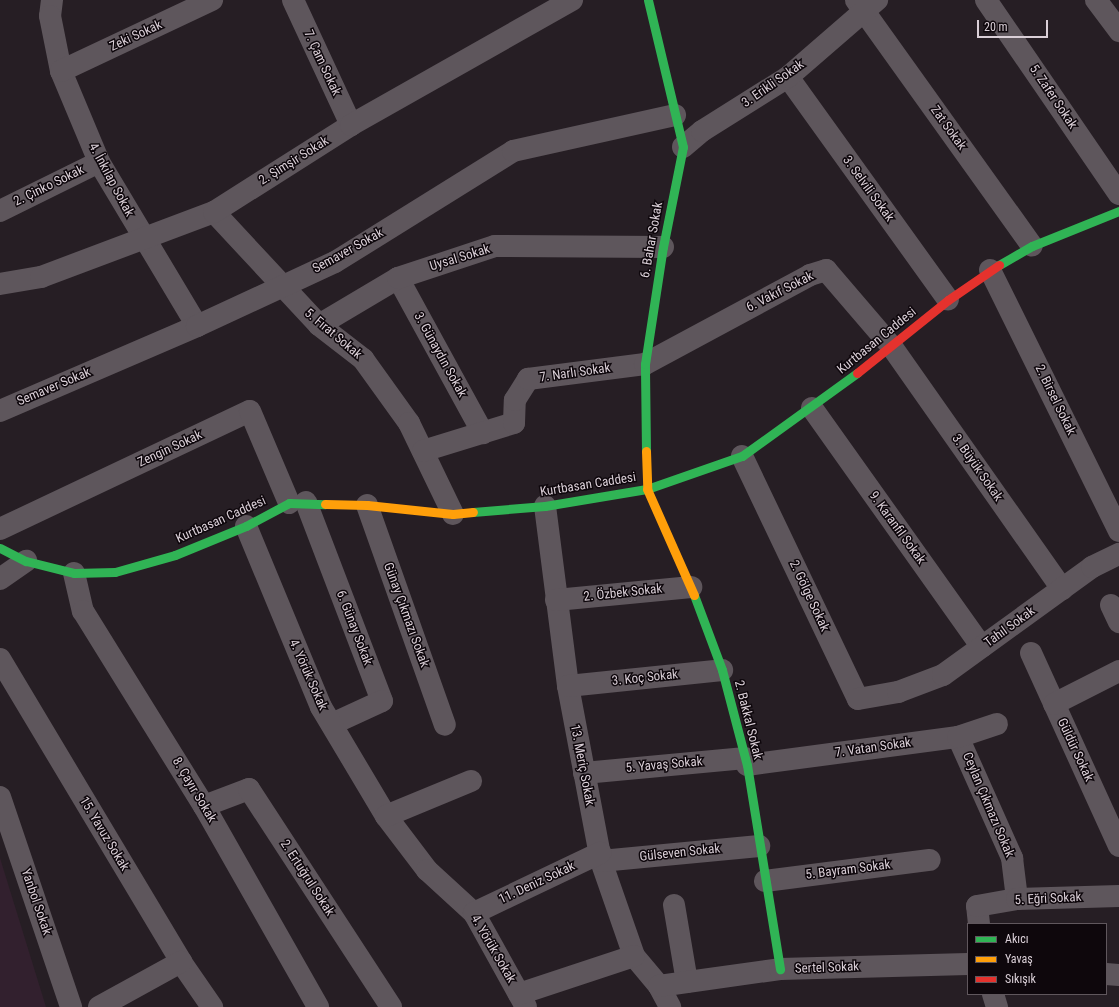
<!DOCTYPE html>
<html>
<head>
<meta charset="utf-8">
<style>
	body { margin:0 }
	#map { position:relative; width:1119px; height:1007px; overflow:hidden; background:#261e24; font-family:"Roboto Condensed",sans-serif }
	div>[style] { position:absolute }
	.built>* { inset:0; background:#32202e }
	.street>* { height:22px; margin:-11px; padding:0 11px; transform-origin:11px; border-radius:11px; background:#5e565c }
	.fast>* { height:9px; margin:-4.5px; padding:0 4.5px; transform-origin:4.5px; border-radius:4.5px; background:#30b455 }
	.slow>* { height:9px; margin:-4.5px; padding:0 4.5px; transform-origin:4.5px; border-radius:4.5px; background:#ff9f0a }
	.jam>* { height:9px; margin:-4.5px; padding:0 4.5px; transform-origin:4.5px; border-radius:4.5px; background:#e5322d }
	span { translate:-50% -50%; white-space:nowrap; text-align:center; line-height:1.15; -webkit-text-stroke:3px #0e070c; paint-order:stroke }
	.street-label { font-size:13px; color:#dacfd7 }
	.legend { position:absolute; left:967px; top:923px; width:140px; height:72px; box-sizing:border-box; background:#0e070c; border:1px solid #60575d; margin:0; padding:5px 7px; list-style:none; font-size:12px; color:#dacfd7 }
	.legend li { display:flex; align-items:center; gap:8px; height:20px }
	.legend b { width:20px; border:1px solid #60575d }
	.scale { position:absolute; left:977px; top:20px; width:71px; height:18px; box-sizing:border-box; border:2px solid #dacfd7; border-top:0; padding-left:5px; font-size:12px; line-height:14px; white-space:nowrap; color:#dacfd7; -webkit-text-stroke:3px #0e070c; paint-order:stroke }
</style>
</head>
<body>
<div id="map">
	<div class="built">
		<i style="clip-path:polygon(0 858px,46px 1007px,0 1007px)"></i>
	</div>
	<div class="street">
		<i style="left:52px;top:0;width:16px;rotate:97deg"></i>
		<i style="left:50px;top:16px;width:56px;rotate:78.7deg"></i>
		<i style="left:61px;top:71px;width:99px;rotate:67.3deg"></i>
		<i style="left:99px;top:162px;width:191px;rotate:59.1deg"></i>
		<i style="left:293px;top:0;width:138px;rotate:65.1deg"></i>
		<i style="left:856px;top:0;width:302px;rotate:54.4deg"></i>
		<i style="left:986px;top:0;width:235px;rotate:55.6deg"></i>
		<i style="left:1096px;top:0;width:39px;rotate:53deg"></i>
		<i style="left:61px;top:71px;width:167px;rotate:-25.2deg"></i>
		<i style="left:788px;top:77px;width:274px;rotate:54.3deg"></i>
		<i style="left:683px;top:147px;width:25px;rotate:-40deg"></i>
		<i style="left:702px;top:131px;width:102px;rotate:-32.1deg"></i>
		<i style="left:788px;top:77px;width:118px;rotate:-40.9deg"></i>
		<i style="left:0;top:211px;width:110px;rotate:-26.3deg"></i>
		<i style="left:214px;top:212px;width:154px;rotate:47.1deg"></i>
		<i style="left:319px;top:325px;width:56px;rotate:37.7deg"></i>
		<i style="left:363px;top:359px;width:79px;rotate:54.3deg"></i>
		<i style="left:409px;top:423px;width:101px;rotate:64.2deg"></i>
		<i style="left:990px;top:270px;width:291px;rotate:63.7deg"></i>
		<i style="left:398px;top:278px;width:177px;rotate:61.3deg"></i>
		<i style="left:0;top:284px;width:42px;rotate:-9.7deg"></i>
		<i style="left:41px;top:277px;width:185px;rotate:-20.6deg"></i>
		<i style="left:214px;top:212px;width:162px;rotate:-32.4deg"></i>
		<i style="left:351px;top:125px;width:254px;rotate:-29.5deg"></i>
		<i style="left:319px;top:325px;width:92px;rotate:-30.7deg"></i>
		<i style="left:398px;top:278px;width:102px;rotate:-18.3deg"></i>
		<i style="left:495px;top:246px;width:168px;rotate:0.3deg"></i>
		<i style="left:812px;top:408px;width:293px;rotate:54.6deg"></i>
		<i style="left:0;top:411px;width:215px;rotate:-23.3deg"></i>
		<i style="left:197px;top:326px;width:152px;rotate:-24.9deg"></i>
		<i style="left:335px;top:262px;width:210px;rotate:-31.9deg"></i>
		<i style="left:513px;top:151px;width:166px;rotate:-12.5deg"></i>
		<i style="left:423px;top:451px;width:95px;rotate:-17.1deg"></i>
		<i style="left:514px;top:423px;width:23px;rotate:-88deg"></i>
		<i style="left:515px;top:400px;width:25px;rotate:-58deg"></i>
		<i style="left:528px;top:379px;width:118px;rotate:-7.3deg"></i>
		<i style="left:645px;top:364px;width:187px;rotate:-28.3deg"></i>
		<i style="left:810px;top:275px;width:17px;rotate:-17deg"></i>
		<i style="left:826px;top:270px;width:101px;rotate:49.4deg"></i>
		<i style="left:892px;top:347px;width:296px;rotate:54.9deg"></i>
		<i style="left:742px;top:456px;width:269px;rotate:64.5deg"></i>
		<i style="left:858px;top:699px;width:41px;rotate:-9.9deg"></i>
		<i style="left:898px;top:692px;width:48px;rotate:-20.7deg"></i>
		<i style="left:943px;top:675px;width:184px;rotate:-35.9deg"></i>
		<i style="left:1092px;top:567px;width:30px;rotate:-26deg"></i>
		<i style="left:306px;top:502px;width:213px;rotate:69.1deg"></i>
		<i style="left:382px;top:701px;width:55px;rotate:155.3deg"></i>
		<i style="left:367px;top:505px;width:233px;rotate:70.5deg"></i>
		<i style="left:545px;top:506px;width:181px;rotate:82.7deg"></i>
		<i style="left:568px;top:686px;width:178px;rotate:79.3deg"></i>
		<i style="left:601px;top:861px;width:101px;rotate:70.8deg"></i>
		<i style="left:634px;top:956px;width:39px;rotate:50deg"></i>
		<i style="left:659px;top:986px;width:24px;rotate:62deg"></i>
		<i style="left:246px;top:526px;width:196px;rotate:67.5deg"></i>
		<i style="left:321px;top:707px;width:127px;rotate:59.2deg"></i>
		<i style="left:386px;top:816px;width:68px;rotate:52.8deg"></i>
		<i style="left:427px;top:870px;width:64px;rotate:42.5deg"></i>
		<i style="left:474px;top:913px;width:107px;rotate:61deg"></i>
		<i style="left:0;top:529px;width:276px;rotate:-25.3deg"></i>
		<i style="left:250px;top:411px;width:100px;rotate:67deg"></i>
		<i style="left:74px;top:573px;width:39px;rotate:77deg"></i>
		<i style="left:83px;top:611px;width:229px;rotate:58.2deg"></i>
		<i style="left:204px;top:806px;width:231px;rotate:60.4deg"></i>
		<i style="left:0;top:579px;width:32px;rotate:-35deg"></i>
		<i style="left:556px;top:600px;width:136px;rotate:-5.5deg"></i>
		<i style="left:1111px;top:605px;width:19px;rotate:65deg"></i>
		<i style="left:1031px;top:653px;width:212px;rotate:65.5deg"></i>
		<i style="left:0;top:659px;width:353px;rotate:59.1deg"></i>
		<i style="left:181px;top:962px;width:55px;rotate:55.4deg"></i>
		<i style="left:568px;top:686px;width:155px;rotate:-5.9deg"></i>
		<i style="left:1054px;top:704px;width:73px;rotate:-26.9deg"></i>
		<i style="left:958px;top:737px;width:133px;rotate:65.9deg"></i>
		<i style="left:1012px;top:858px;width:41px;rotate:83deg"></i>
		<i style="left:747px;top:765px;width:213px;rotate:-7.6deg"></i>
		<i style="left:958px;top:737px;width:41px;rotate:-18.4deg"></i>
		<i style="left:584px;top:773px;width:162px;rotate:-5.3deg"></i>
		<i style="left:0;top:797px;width:222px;rotate:71.3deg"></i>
		<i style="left:204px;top:806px;width:48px;rotate:-20.7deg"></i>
		<i style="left:249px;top:789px;width:260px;rotate:56.9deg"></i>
		<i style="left:386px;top:816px;width:92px;rotate:-22.4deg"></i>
		<i style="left:601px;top:861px;width:159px;rotate:-5.4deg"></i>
		<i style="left:765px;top:881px;width:166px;rotate:-7.3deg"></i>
		<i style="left:674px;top:905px;width:78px;rotate:80.4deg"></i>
		<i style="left:474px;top:913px;width:140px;rotate:-25.5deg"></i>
		<i style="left:979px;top:924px;width:18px;rotate:-96deg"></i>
		<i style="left:977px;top:906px;width:41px;rotate:-9.9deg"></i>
		<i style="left:1017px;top:899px;width:102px;rotate:-1.7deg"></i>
		<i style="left:1106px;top:974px;width:13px;rotate:4deg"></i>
		<i style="left:659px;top:986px;width:122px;rotate:-8deg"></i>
		<i style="left:780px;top:969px;width:188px;rotate:-1.5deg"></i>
		<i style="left:519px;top:994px;width:121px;rotate:-18.3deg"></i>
		<i style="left:993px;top:994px;width:14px;rotate:73deg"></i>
		<i style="left:99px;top:1007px;width:94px;rotate:-28.8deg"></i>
	</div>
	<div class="fast">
		<i style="left:999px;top:265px;width:38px;rotate:-30deg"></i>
		<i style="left:1032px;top:246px;width:94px;rotate:-21.9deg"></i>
		<i style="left:646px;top:451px;width:87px;rotate:-90.7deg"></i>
		<i style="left:645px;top:364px;width:118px;rotate:-81.3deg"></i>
		<i style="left:663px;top:247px;width:102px;rotate:-78.7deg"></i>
		<i style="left:683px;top:147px;width:151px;rotate:-103.4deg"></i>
		<i style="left:473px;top:512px;width:72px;rotate:-4.8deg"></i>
		<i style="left:545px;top:506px;width:103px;rotate:-9.5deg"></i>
		<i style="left:647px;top:489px;width:101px;rotate:-19.2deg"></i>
		<i style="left:742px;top:456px;width:142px;rotate:-35.8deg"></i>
		<i style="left:0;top:548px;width:29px;rotate:27deg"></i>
		<i style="left:26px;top:561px;width:49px;rotate:14deg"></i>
		<i style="left:74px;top:573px;width:41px;rotate:-1.4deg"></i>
		<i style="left:115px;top:572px;width:62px;rotate:-15.8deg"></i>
		<i style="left:175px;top:555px;width:77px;rotate:-22.2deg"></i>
		<i style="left:246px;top:526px;width:49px;rotate:-28.1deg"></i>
		<i style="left:289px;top:503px;width:36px;rotate:2deg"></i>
		<i style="left:694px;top:595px;width:80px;rotate:69.5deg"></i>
		<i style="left:722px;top:670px;width:98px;rotate:75.3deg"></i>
		<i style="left:747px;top:765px;width:207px;rotate:80.8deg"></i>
	</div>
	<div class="slow">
		<i style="left:646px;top:451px;width:38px;rotate:88deg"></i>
		<i style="left:647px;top:489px;width:116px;rotate:66.1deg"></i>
		<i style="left:325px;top:504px;width:42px;rotate:1.4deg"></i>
		<i style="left:367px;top:505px;width:86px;rotate:6deg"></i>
		<i style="left:453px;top:514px;width:20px;rotate:-6deg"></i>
	</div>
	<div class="jam">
		<i style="left:857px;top:373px;width:117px;rotate:-38.7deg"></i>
		<i style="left:948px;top:300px;width:62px;rotate:-34.5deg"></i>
	</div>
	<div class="street-label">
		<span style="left:136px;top:36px;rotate:-25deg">Zeki Sokak</span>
		<span style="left:322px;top:63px;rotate:65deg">7. Çam Sokak</span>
		<span style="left:773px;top:84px;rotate:-35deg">3. Erikli Sokak</span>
		<span style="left:1053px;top:97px;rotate:56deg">5. Zafer Sokak</span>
		<span style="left:948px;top:128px;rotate:54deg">Zat Sokak</span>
		<span style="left:294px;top:161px;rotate:-32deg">2. Şimşir Sokak</span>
		<span style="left:111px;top:180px;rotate:62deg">4. İnkılap Sokak</span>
		<span style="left:49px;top:186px;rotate:-26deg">2. Çinko Sokak</span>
		<span style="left:868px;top:189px;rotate:54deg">3. Selvili Sokak</span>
		<span style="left:652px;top:240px;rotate:-80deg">6. Bahar Sokak</span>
		<span style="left:348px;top:251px;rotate:-29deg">Semaver Sokak</span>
		<span style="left:460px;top:258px;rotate:-17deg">Uysal Sokak</span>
		<span style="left:780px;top:292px;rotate:-27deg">6. Vakıf Sokak</span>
		<span style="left:333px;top:334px;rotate:40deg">5. Fırat Sokak</span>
		<span style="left:877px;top:341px;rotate:-39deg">Kurtbasan Caddesi</span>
		<span style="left:440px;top:355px;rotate:61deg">3. Günaydın Sokak</span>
		<span style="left:575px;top:373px;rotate:-8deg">7. Narlı Sokak</span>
		<span style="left:54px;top:387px;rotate:-23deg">Semaver Sokak</span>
		<span style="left:1055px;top:400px;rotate:64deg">2. Birsel Sokak</span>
		<span style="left:170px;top:449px;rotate:-25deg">Zengin Sokak</span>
		<span style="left:977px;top:468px;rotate:55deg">3. Büyük Sokak</span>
		<span style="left:588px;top:485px;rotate:-9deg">Kurtbasan Caddesi</span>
		<span style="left:221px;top:520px;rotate:-24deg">Kurtbasan Caddesi</span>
		<span style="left:897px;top:528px;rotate:54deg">9. Karanfil Sokak</span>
		<span style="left:623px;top:593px;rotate:-6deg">2. Özbek Sokak</span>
		<span style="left:809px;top:596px;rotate:65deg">2. Gölge Sokak</span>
		<span style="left:406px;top:615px;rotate:70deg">Günay Çıkmazı Sokak</span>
		<span style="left:1010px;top:627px;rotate:-36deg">Tahıl Sokak</span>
		<span style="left:354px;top:628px;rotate:69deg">6. Günay Sokak</span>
		<span style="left:308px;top:675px;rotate:66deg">4. Yörük Sokak</span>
		<span style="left:645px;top:678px;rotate:-6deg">3. Koç Sokak</span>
		<span style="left:748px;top:720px;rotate:76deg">2. Bakkal Sokak</span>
		<span style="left:873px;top:748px;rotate:-8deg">7. Vatan Sokak</span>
		<span style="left:1075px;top:750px;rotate:65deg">Güldür Sokak</span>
		<span style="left:582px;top:765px;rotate:79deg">13. Meriç Sokak</span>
		<span style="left:664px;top:765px;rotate:-5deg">5. Yavaş Sokak</span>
		<span style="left:194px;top:790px;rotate:59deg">8. Çayır Sokak</span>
		<span style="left:988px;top:805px;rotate:67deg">Ceylan Çıkmazı Sokak</span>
		<span style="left:104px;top:834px;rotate:59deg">15. Yavuz Sokak</span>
		<span style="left:680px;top:853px;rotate:-6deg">Gülseven Sokak</span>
		<span style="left:848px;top:870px;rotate:-7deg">5. Bayram Sokak</span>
		<span style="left:307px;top:878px;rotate:57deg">2. Ertuğrul Sokak</span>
		<span style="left:537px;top:883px;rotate:-25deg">11. Deniz Sokak</span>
		<span style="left:1048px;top:899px;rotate:-3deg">5. Eğri Sokak</span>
		<span style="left:36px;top:902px;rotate:71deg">Yanbol Sokak</span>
		<span style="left:493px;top:949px;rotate:60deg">4. Yörük Sokak</span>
		<span style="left:827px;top:968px;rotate:-2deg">Sertel Sokak</span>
	</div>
	<ul class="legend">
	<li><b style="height:5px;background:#30b455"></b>Akıcı</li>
	<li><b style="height:5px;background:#ff9f0a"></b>Yavaş</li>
	<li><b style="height:5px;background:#e5322d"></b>Sıkışık</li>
	</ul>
	<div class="scale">20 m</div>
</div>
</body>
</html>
